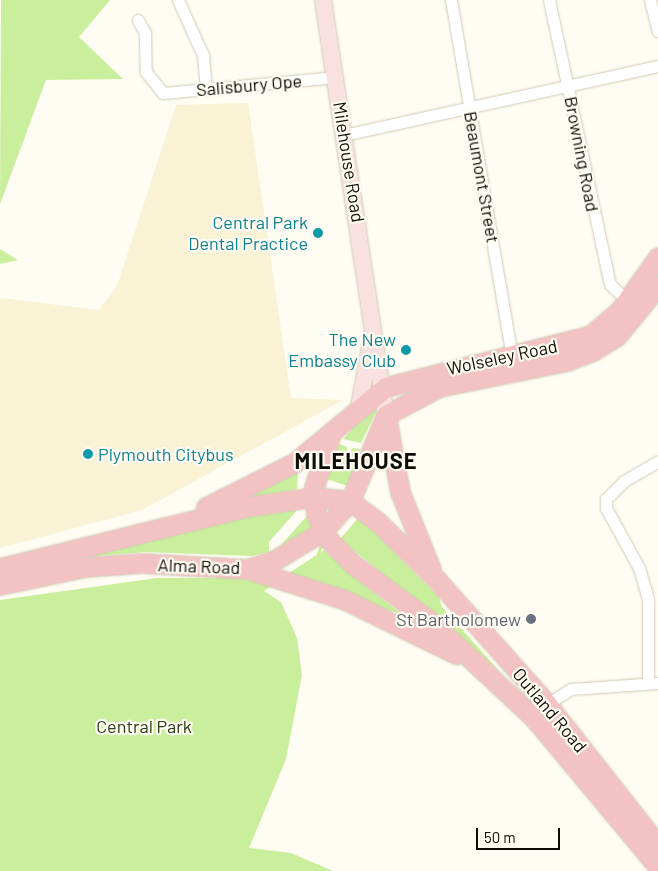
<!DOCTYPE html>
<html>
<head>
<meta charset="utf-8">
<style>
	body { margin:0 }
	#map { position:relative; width:658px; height:871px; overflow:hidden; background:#fefcf3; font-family:Barlow,sans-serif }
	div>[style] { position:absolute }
	.built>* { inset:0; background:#f9f2d4 }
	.green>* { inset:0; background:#caef9c; transform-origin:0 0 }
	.roads { filter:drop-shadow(0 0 1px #cfcab4) drop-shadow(0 0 1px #cfcab4) }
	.street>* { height:11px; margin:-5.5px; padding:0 5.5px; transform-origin:5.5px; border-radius:5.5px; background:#fff }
	.secondary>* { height:16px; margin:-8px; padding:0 8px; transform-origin:8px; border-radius:8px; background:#f9e1e1 }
	.primary>* { height:19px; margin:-9.5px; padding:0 9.5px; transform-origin:9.5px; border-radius:9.5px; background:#f3c3c3 }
	.dots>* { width:14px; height:14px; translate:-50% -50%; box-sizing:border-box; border:2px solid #fefcf3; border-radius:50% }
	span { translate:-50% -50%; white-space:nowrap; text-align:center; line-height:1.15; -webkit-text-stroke:4.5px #fefcf3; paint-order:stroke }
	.street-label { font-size:18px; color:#0d0c05 }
	.culture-label { font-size:18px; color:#0d838f }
	.right { translate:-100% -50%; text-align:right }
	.left { translate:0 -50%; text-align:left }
	.worship-label { font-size:18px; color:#5b616d }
	.park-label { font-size:18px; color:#2b3a14 }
	.district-label { font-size:22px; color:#0d0c05; font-weight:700; letter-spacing:1px }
	.scale { position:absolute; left:476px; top:828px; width:84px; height:22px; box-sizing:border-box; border:2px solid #0d0c05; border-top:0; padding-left:6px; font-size:15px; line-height:18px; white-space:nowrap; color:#0d0c05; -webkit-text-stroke:4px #fefcf3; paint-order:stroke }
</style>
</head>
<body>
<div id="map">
	<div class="built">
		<i style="clip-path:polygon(248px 103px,291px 398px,343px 400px,142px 510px,0 548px,0 298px,99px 310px,117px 286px,176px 105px)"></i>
	</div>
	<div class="green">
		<i style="clip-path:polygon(1px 0,110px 0,79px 37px,123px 79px,46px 80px,0 204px)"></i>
		<i style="clip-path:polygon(0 249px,18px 260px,0 264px)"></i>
		<i style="clip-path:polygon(379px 406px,361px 443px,343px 439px,360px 420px)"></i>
		<i style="clip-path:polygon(339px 444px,347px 447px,347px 457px,353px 448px,360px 449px,348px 486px,326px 479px)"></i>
		<i style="clip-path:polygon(298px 470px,297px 489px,239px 503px,238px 500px)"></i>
		<i style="clip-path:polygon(298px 509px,269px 542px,269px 552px,252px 556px,145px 552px,75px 558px,239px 517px)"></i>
		<i style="clip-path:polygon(308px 513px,316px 527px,279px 547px,307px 516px)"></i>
		<i style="clip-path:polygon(359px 517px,439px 597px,442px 607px,500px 672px,345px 543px,341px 538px)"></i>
		<i style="left:320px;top:545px;width:3px;height:39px;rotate:18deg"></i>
		<i style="clip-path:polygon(324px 550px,355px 578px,403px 615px,286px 575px)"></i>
		<i style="clip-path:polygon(157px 578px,237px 578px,273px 585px,264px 591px,281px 602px,297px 638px,302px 675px,286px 759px,249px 848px,291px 853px,333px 871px,0 871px,0 600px)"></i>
	</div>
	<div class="roads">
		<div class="street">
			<i style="left:178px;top:0;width:60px;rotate:65.6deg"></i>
			<i style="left:203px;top:55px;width:34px;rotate:85deg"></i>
			<i style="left:451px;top:0;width:360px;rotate:80.3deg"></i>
			<i style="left:549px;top:0;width:290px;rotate:77.9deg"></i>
			<i style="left:610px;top:284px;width:24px;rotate:45deg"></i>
			<i style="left:650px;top:0;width:32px;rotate:76deg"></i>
			<i style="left:138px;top:20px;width:15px;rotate:62deg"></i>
			<i style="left:145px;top:33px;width:39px;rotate:89deg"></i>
			<i style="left:146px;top:72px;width:27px;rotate:51deg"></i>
			<i style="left:163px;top:93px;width:174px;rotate:-5.3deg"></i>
			<i style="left:344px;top:135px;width:321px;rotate:-12.4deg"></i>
			<i style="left:648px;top:681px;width:82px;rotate:-90deg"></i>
			<i style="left:648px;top:599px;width:32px;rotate:-106deg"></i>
			<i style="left:639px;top:568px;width:68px;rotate:-118.8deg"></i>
			<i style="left:606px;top:508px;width:9px;rotate:-90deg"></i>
			<i style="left:606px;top:499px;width:25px;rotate:-45deg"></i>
			<i style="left:624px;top:481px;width:39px;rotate:-30deg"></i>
			<i style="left:547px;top:704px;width:28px;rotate:-32deg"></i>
			<i style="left:571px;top:689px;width:87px;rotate:-3.9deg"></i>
		</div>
		<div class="secondary">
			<i style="left:323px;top:0;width:420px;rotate:81.4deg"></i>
			<i style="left:359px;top:407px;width:72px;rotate:-79.6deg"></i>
		</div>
		<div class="primary">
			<i style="left:386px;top:415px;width:78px;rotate:79.7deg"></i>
			<i style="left:400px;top:492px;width:83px;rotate:68.1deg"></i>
			<i style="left:330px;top:437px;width:52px;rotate:107.7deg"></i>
			<i style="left:314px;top:487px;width:27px;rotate:86deg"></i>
			<i style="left:316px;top:514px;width:26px;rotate:65deg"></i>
			<i style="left:327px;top:538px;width:38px;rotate:45deg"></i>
			<i style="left:354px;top:565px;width:93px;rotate:36.3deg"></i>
			<i style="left:429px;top:620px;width:144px;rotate:43deg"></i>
			<i style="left:534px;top:718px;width:194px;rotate:50.2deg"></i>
			<i style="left:206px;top:507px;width:98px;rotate:-26.6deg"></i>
			<i style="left:294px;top:463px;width:119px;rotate:-39.6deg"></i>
			<i style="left:386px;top:387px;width:211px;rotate:-14.2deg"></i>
			<i style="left:591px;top:335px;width:38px;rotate:-41deg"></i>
			<i style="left:620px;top:310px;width:65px;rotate:-54.4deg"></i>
			<i style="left:0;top:568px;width:253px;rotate:-13.9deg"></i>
			<i style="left:246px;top:507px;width:69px;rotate:-8.4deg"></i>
			<i style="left:314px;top:497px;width:36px;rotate:6deg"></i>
			<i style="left:350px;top:501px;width:34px;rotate:37deg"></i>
			<i style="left:377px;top:521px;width:84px;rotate:44.5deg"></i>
			<i style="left:437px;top:580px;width:166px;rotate:48.4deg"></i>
			<i style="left:547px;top:704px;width:179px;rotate:51.8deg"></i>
			<i style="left:247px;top:569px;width:101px;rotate:17.4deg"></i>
			<i style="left:343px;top:599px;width:126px;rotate:26deg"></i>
			<i style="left:0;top:585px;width:87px;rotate:-12deg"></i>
			<i style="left:85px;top:567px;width:56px;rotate:-4.1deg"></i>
			<i style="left:141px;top:563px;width:106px;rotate:3.2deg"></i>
			<i style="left:247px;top:569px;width:29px;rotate:-18deg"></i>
			<i style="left:275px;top:560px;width:56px;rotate:-31.1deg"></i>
			<i style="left:323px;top:531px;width:40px;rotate:-48deg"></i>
			<i style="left:350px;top:501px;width:93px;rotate:-67.3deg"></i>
			<i style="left:386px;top:415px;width:60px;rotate:-27.8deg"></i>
			<i style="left:439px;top:387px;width:131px;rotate:-11.5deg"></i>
			<i style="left:567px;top:361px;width:28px;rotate:-21deg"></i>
			<i style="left:593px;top:351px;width:28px;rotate:-32deg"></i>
			<i style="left:617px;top:336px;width:65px;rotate:-50.6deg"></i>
		</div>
	</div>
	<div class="dots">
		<i style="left:318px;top:233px;background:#0f9aa8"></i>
		<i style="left:406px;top:350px;background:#0f9aa8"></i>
		<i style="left:88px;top:454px;background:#0f9aa8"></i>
		<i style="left:531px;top:619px;background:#6b7280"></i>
	</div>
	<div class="street-label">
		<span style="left:249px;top:85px;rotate:-5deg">Salisbury Ope</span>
		<span style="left:582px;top:154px;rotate:79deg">Browning Road</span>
		<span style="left:349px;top:162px;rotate:81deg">Milehouse Road</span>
		<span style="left:482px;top:177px;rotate:80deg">Beaumont Street</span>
		<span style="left:502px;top:357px;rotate:-12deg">Wolseley Road</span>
		<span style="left:199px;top:566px;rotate:2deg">Alma Road</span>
		<span style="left:550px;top:710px;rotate:50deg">Outland Road</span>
	</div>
	<div class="culture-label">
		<span class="right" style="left:308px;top:233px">Central Park<br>Dental Practice</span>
		<span class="right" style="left:396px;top:350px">The New<br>Embassy Club</span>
		<span class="left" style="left:98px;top:454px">Plymouth Citybus</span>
	</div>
	<div class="worship-label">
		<span class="right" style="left:521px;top:619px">St Bartholomew</span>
	</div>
	<div class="park-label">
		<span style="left:144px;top:726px">Central Park</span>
	</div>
	<div class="district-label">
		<span style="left:356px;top:461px">MILEHOUSE</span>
	</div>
	<div class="scale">50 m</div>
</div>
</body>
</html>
